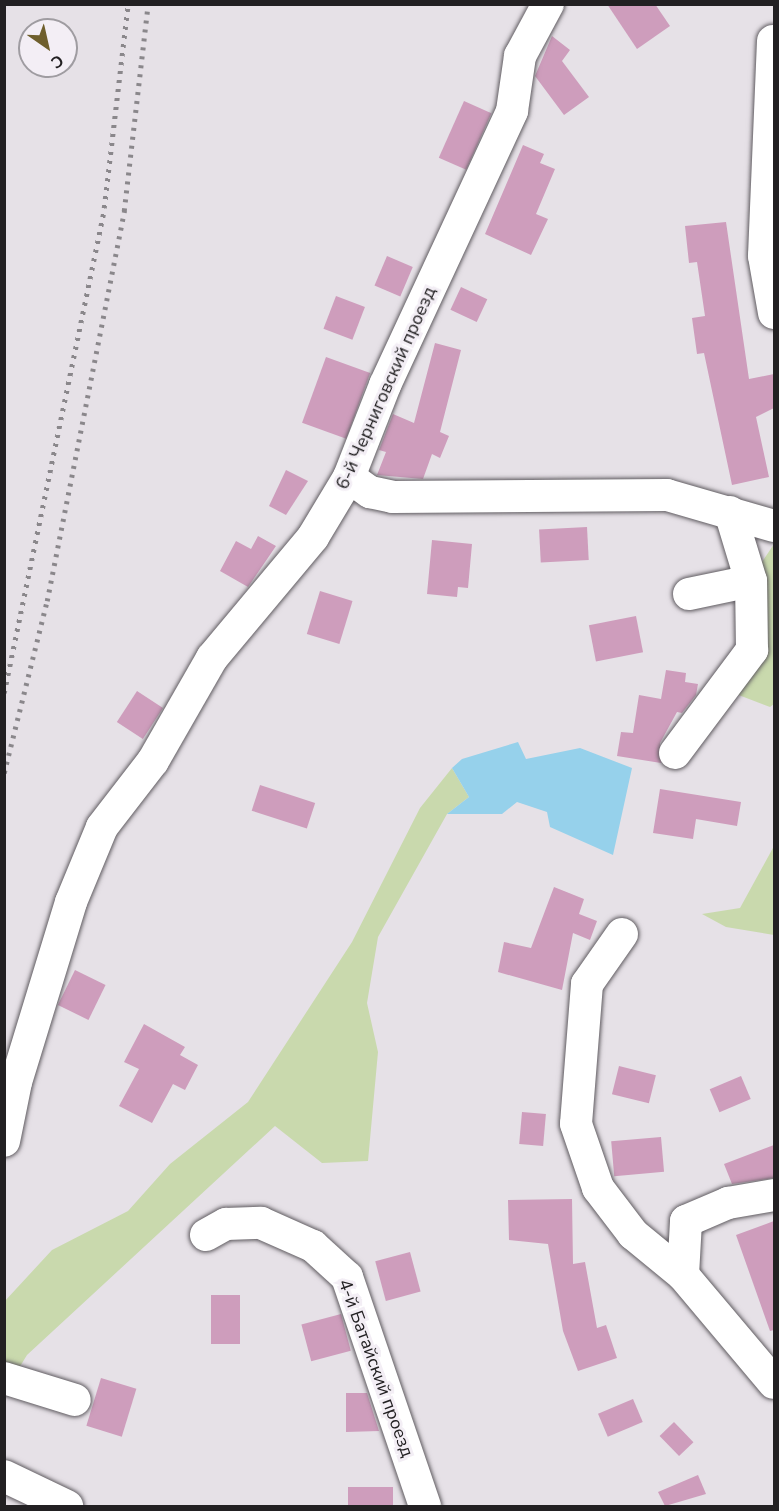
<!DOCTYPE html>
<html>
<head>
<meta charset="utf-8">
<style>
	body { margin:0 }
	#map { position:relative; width:779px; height:1511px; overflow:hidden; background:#e6e1e7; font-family:"Nunito Sans",sans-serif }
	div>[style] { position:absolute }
	.green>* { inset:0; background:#c9d9ad }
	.water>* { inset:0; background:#96d1eb }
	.building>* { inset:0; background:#ce9dbc; transform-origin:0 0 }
	.roads { filter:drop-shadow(0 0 2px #605c61) drop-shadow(0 0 2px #605c61) }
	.minor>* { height:32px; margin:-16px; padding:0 16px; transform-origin:16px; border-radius:16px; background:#fff }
	.rail>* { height:4.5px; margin-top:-2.25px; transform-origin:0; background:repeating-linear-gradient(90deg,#8a878b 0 3px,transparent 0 9px) }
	span { translate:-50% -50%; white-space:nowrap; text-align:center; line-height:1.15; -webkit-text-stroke:6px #f3eef5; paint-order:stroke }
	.street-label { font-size:18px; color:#222022 }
	.frame { position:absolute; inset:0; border:6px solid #222022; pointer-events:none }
	.north { position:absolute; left:18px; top:18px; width:60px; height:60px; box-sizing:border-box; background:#f3eef5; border:2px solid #9f9ca1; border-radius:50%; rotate:146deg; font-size:16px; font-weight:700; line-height:24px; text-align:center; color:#222022 }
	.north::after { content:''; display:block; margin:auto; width:21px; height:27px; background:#6f5f2d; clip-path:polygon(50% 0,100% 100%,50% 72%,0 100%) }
</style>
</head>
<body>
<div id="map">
	<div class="green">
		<i style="clip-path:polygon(774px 544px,774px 704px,770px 707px,736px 694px,746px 669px,762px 663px,760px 565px)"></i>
		<i style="clip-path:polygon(452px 768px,469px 797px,447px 814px,378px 937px,367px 1003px,378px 1052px,368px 1161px,322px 1163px,275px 1126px,27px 1355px,5px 1391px,4px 1302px,52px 1250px,128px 1211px,170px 1164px,248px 1102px,352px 942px,420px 808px)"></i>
		<i style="clip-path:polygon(774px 846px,774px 935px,726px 927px,702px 914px,740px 908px)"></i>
	</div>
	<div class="water">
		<i style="clip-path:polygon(518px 742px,526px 759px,580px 748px,632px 768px,613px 855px,550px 827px,547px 812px,517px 802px,502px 814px,447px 814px,469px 797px,452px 768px,462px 759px)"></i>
	</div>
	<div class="building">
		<i style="clip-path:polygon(607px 4px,655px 4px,670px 26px,637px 49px)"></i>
		<i style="clip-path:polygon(552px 36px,570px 50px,562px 61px,589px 97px,564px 115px,535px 76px)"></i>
		<i style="left:464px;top:101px;width:30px;height:62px;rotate:24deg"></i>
		<i style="clip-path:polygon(523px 145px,544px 154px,540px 163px,555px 169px,536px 214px,548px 219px,531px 255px,485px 234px)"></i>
		<i style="clip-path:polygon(726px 222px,749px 379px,774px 374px,774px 408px,756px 417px,769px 477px,732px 485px,704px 353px,697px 354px,692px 318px,705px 316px,697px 262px,689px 263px,685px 226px)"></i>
		<i style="left:387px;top:256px;width:28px;height:32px;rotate:23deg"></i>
		<i style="left:461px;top:287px;width:29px;height:25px;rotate:25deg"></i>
		<i style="left:336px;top:296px;width:31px;height:35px;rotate:21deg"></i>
		<i style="clip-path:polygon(435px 343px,461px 350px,440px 432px,449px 436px,440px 458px,432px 454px,423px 479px,377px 475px,386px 452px,379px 450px,393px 414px,414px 423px)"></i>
		<i style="left:326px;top:357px;width:47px;height:70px;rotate:20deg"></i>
		<i style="clip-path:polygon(286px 470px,308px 481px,286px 515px,269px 506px)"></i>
		<i style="left:587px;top:527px;width:33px;height:48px;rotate:87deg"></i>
		<i style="clip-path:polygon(258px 536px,276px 546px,248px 587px,220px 571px,236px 541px,251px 549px)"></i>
		<i style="clip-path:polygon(432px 540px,472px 544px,468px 588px,458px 587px,457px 597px,427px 594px)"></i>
		<i style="left:320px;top:591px;width:34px;height:45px;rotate:17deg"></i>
		<i style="left:636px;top:616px;width:37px;height:48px;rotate:79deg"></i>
		<i style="clip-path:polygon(666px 670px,686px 673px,685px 682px,698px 684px,696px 695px,682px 713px,677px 712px,660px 743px,661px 763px,617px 756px,621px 732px,633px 733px,639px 695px,661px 699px)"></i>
		<i style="left:137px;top:691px;width:31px;height:37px;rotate:33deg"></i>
		<i style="left:260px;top:785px;width:58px;height:27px;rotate:18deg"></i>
		<i style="clip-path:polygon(660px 789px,741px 802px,737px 826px,696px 819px,693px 839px,653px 833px)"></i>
		<i style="clip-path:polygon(554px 887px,584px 899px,579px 914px,597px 921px,590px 940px,573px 933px,562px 990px,498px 972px,504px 942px,531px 948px)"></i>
		<i style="left:75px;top:970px;width:34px;height:39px;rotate:26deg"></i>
		<i style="clip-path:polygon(144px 1024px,185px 1047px,180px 1055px,198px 1065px,185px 1090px,173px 1084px,152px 1123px,119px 1106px,139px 1069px,124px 1062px)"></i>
		<i style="left:619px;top:1066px;width:38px;height:29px;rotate:14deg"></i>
		<i style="left:741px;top:1076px;width:25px;height:34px;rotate:67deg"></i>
		<i style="left:522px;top:1112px;width:24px;height:32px;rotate:5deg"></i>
		<i style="left:661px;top:1137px;width:35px;height:50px;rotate:85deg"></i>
		<i style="clip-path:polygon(774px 1145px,774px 1178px,732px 1184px,724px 1164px)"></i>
		<i style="clip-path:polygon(572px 1199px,573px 1264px,585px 1262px,597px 1328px,606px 1325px,617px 1358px,578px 1371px,563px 1331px,548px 1244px,509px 1240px,508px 1200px)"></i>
		<i style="clip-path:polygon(774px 1221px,774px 1330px,770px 1331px,736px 1235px)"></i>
		<i style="left:410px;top:1252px;width:41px;height:36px;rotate:75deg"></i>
		<i style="left:211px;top:1295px;width:29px;height:49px"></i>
		<i style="left:341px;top:1314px;width:38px;height:41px;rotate:75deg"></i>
		<i style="left:101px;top:1378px;width:37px;height:50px;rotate:17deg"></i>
		<i style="clip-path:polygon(346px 1393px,367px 1393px,379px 1431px,346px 1432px)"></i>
		<i style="left:633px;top:1399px;width:25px;height:38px;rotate:67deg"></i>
		<i style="left:674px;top:1422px;width:28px;height:20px;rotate:46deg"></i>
		<i style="clip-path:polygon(698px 1475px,706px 1494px,665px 1506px,658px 1492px)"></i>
		<i style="left:348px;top:1487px;width:45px;height:19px"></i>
	</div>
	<div class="roads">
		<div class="minor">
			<i style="left:773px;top:41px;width:215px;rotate:92.4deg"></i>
			<i style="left:764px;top:256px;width:58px;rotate:80deg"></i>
			<i style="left:349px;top:477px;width:26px;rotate:36deg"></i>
			<i style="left:370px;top:492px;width:24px;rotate:12deg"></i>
			<i style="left:393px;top:497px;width:274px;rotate:-0.4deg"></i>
			<i style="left:667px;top:495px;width:111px;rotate:16.2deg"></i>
			<i style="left:689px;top:594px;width:63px;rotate:-11.8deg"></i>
			<i style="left:675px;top:753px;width:129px;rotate:-53.2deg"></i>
			<i style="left:752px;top:650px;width:69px;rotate:-90.8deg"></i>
			<i style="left:751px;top:581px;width:72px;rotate:-106.9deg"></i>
			<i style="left:622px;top:934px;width:61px;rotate:125deg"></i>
			<i style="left:587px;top:984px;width:140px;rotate:94.5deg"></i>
			<i style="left:576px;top:1124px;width:68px;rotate:71deg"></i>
			<i style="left:598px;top:1188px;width:58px;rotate:52.7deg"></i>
			<i style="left:633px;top:1234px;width:65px;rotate:39.4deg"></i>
			<i style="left:683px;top:1275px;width:141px;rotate:49.9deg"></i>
			<i style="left:4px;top:1141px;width:60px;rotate:-78.5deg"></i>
			<i style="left:16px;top:1082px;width:188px;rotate:-73deg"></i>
			<i style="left:71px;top:902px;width:81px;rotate:-67.5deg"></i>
			<i style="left:102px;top:827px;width:83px;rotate:-52.3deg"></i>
			<i style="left:153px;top:761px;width:119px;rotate:-60.2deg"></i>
			<i style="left:212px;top:658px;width:158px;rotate:-50.1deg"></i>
			<i style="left:313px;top:537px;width:70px;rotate:-59deg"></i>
			<i style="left:349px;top:477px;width:99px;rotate:-68.6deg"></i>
			<i style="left:385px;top:385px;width:302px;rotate:-65.1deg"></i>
			<i style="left:512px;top:111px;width:56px;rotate:-81.7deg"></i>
			<i style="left:520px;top:56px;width:59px;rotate:-61.7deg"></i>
			<i style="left:206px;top:1235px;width:23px;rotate:-29deg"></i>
			<i style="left:226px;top:1224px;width:35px;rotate:-2deg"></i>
			<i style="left:261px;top:1223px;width:57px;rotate:23.9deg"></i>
			<i style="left:313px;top:1246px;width:46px;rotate:42.4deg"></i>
			<i style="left:347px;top:1277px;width:242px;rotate:71.2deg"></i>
			<i style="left:683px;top:1275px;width:54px;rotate:-86.8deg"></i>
			<i style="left:686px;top:1221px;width:46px;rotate:-23.2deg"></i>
			<i style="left:728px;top:1203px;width:47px;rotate:-9.9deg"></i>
			<i style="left:4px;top:1378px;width:74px;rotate:17.2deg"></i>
			<i style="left:4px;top:1476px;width:70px;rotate:25.5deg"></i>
		</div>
	</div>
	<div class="rail">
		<i style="left:4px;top:693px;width:495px;rotate:-78.3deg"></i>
		<i style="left:104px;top:208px;width:205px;rotate:-83.3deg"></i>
		<i style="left:4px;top:773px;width:177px;rotate:-76deg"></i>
		<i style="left:47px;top:601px;width:398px;rotate:-78.8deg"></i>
		<i style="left:124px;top:211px;width:208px;rotate:-83.4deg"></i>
	</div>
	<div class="street-label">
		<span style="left:386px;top:388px;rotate:-66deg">6-й Черниговский проезд</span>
		<span style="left:376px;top:1368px;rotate:70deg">4-й Батайский проезд</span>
	</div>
	<div class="frame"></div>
	<div class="north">С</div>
</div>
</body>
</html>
